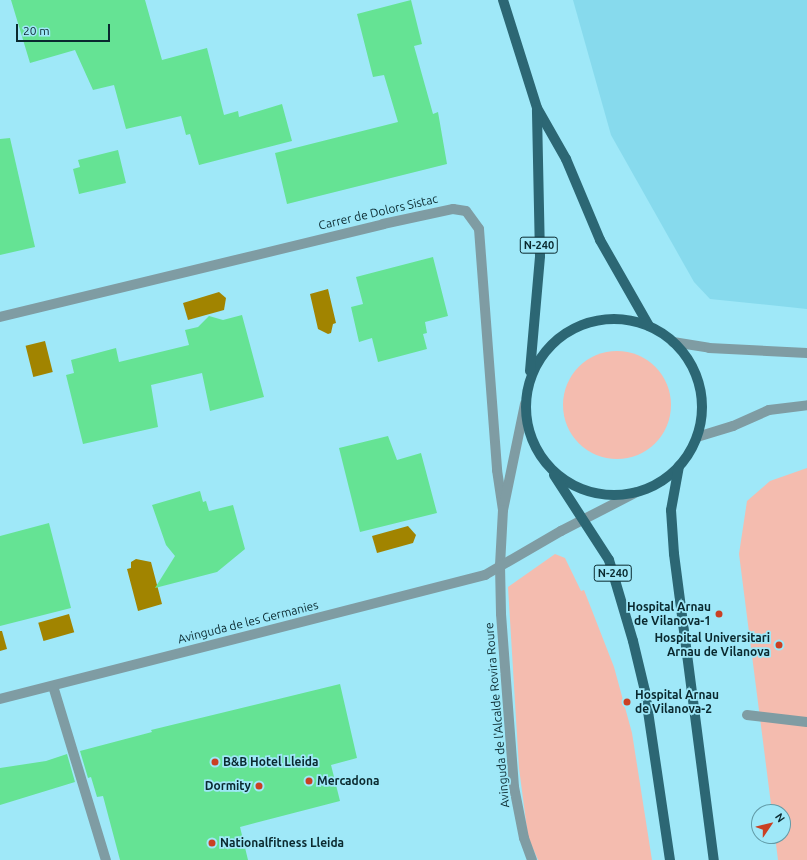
<!DOCTYPE html>
<html>
<head>
<meta charset="utf-8">
<style>
	body { margin:0 }
	#map { position:relative; width:807px; height:860px; overflow:hidden; background:#9fe8f8; font-family:Ubuntu,sans-serif }
	div>[style] { position:absolute }
	.built>* { inset:0; background:#87daed }
	.green>* { inset:0; background:#f4bcaf }
	.round { border-radius:50% }
	.water>* { inset:0; background:#a18400; transform-origin:0 0 }
	.building>* { inset:0; background:#65e394 }
	.service>* { height:10px; margin:-5px; padding:0 5px; transform-origin:5px; border-radius:5px; background:#7f9ca3 }
	.minor>* { height:10px; margin:-5px; padding:0 5px; transform-origin:5px; border-radius:5px; background:#7f9ca3 }
	.tertiary>* { height:10px; margin:-5px; padding:0 5px; transform-origin:5px; border-radius:5px; background:#7f9ca3 }
	.primary>* { height:10px; margin:-5px; padding:0 5px; transform-origin:5px; border-radius:5px; background:#2c6774 }
	.primary>.ring { margin:-5px; padding:0; box-sizing:content-box; background:none; border:10px solid #2c6774; border-radius:50% }
	.dots>* { width:11px; height:11px; translate:-50% -50%; box-sizing:border-box; border:2px solid #9fe8f8; border-radius:50% }
	span { translate:-50% -50%; white-space:nowrap; text-align:center; line-height:1.15; -webkit-text-stroke:3.5px #9fe8f8; paint-order:stroke }
	.shield-label span { padding:1px 3px; background:#9fe8f8; border:1px solid; border-radius:3px; -webkit-text-stroke-width:0 }
	.shield-label { font-size:11px; color:#0a292f; font-weight:700 }
	.street-label { font-size:12px; color:#0a292f }
	.poi-label { font-size:12px; color:#0a292f; font-weight:700 }
	.right { translate:-100% -50%; text-align:right }
	.left { translate:0 -50%; text-align:left }
	.north { position:absolute; left:751px; top:804px; width:40px; height:40px; box-sizing:border-box; background:#9fe8f8; border:1px solid #639ca8; border-radius:50%; rotate:55deg; font-size:11px; font-weight:700; line-height:16px; text-align:center; color:#0a292f }
	.north::after { content:''; display:block; margin:auto; width:14px; height:18px; background:#ca4023; clip-path:polygon(50% 0,100% 100%,50% 72%,0 100%) }
	.scale { position:absolute; left:16px; top:24px; width:94px; height:18px; box-sizing:border-box; border:2px solid #0a292f; border-top:0; padding-left:5px; font-size:12px; line-height:14px; white-space:nowrap; color:#0a292f; -webkit-text-stroke:3px #9fe8f8; paint-order:stroke }
</style>
</head>
<body>
<div id="map">
	<div class="built">
		<i style="clip-path:polygon(573px 0,807px 0,807px 309px,710px 299px,694px 282px,611px 135px)"></i>
	</div>
	<div class="green">
		<i class="round" style="left:563px;top:351px;width:108px;height:108px"></i>
		<i style="clip-path:polygon(807px 468px,807px 860px,778px 860px,775px 836px,783px 836px,783px 812px,772px 812px,739px 554px,747px 501px,770px 481px)"></i>
		<i style="clip-path:polygon(555px 554px,565px 558px,581px 591px,584px 590px,614px 667px,632px 733px,652px 860px,538px 860px,528px 837px,519px 768px,508px 587px)"></i>
	</div>
	<div class="water">
		<i style="clip-path:polygon(328px 289px,336px 323px,333px 324px,331px 333px,328px 334px,318px 329px,310px 294px)"></i>
		<i style="clip-path:polygon(219px 292px,226px 298px,224px 310px,188px 320px,183px 303px)"></i>
		<i style="left:45px;top:341px;width:32px;height:20px;rotate:76deg"></i>
		<i style="clip-path:polygon(408px 526px,416px 535px,413px 543px,377px 553px,372px 536px)"></i>
		<i style="clip-path:polygon(136px 559px,151px 562px,162px 604px,138px 611px,127px 569px,131px 568px,131px 562px)"></i>
		<i style="left:69px;top:614px;width:19px;height:32px;rotate:74deg"></i>
		<i style="clip-path:polygon(0 631px,2px 631px,7px 649px,0 651px)"></i>
	</div>
	<div class="building">
		<i style="clip-path:polygon(11px 0,145px 0,162px 60px,207px 48px,224px 115px,238px 111px,239px 117px,282px 104px,292px 141px,199px 165px,190px 134px,186px 135px,181px 116px,126px 129px,114px 85px,93px 90px,75px 50px,30px 63px)"></i>
		<i style="clip-path:polygon(411px 0,422px 44px,414px 46px,433px 114px,438px 112px,447px 164px,287px 204px,275px 153px,398px 122px,384px 75px,373px 77px,357px 14px)"></i>
		<i style="clip-path:polygon(10px 138px,35px 247px,0 255px,0 139px)"></i>
		<i style="clip-path:polygon(118px 150px,126px 183px,79px 194px,73px 169px,80px 167px,78px 160px)"></i>
		<i style="clip-path:polygon(433px 257px,448px 316px,425px 322px,427px 333px,423px 334px,427px 349px,378px 362px,372px 338px,359px 342px,351px 307px,363px 304px,356px 277px)"></i>
		<i style="clip-path:polygon(242px 315px,264px 397px,210px 411px,202px 373px,151px 385px,158px 427px,83px 444px,66px 375px,74px 373px,71px 360px,116px 348px,119px 362px,189px 345px,185px 330px,198px 327px,209px 316px,223px 320px)"></i>
		<i style="clip-path:polygon(388px 436px,397px 460px,421px 453px,437px 513px,360px 532px,339px 448px)"></i>
		<i style="clip-path:polygon(200px 491px,203px 502px,206px 501px,209px 511px,233px 505px,245px 549px,217px 572px,155px 588px,175px 556px,166px 545px,152px 505px)"></i>
		<i style="clip-path:polygon(49px 523px,71px 608px,0 626px,0 536px)"></i>
		<i style="clip-path:polygon(340px 684px,357px 758px,331px 765px,340px 801px,240px 827px,248px 860px,120px 860px,103px 796px,97px 797px,91px 777px,88px 778px,80px 751px,152px 732px,151px 730px)"></i>
		<i style="clip-path:polygon(67px 754px,75px 782px,0 805px,0 768px,46px 761px)"></i>
	</div>
	<div class="service">
		<i style="left:53px;top:686px;width:182px;rotate:73.1deg"></i>
		<i style="left:747px;top:715px;width:60px;rotate:6.7deg"></i>
	</div>
	<div class="minor">
		<i style="left:0;top:317px;width:394px;rotate:-13.6deg"></i>
		<i style="left:383px;top:224px;width:72px;rotate:-12.1deg"></i>
		<i style="left:453px;top:209px;width:13px;rotate:9deg"></i>
		<i style="left:466px;top:211px;width:22px;rotate:54deg"></i>
		<i style="left:479px;top:229px;width:242px;rotate:85.7deg"></i>
		<i style="left:497px;top:470px;width:40px;rotate:81.5deg"></i>
		<i style="left:525px;top:404px;width:108px;rotate:101.7deg"></i>
		<i style="left:503px;top:510px;width:55px;rotate:93.1deg"></i>
		<i style="left:500px;top:565px;width:49px;rotate:88.8deg"></i>
		<i style="left:501px;top:614px;width:173px;rotate:85.7deg"></i>
		<i style="left:514px;top:787px;width:52px;rotate:78.9deg"></i>
		<i style="left:524px;top:838px;width:23px;rotate:70deg"></i>
		<i style="left:0;top:699px;width:501px;rotate:-14.34deg"></i>
		<i style="left:485px;top:575px;width:88px;rotate:-30.1deg"></i>
		<i style="left:561px;top:531px;width:85px;rotate:-27.2deg"></i>
	</div>
	<div class="tertiary">
		<i style="left:673px;top:342px;width:36px;rotate:9deg"></i>
		<i style="left:709px;top:348px;width:98px;rotate:2.9deg"></i>
		<i style="left:697px;top:437px;width:38px;rotate:-17deg"></i>
		<i style="left:733px;top:426px;width:39px;rotate:-24deg"></i>
		<i style="left:769px;top:410px;width:38px;rotate:-7deg"></i>
	</div>
	<div class="primary">
		<i style="left:503px;top:0;width:113px;rotate:72.5deg"></i>
		<i style="left:537px;top:108px;width:59px;rotate:60.4deg"></i>
		<i style="left:566px;top:159px;width:88px;rotate:67.2deg"></i>
		<i style="left:600px;top:240px;width:99px;rotate:60.3deg"></i>
		<i class="ring" style="left:526px;top:319px;width:166px;height:166px"></i>
		<i style="left:530px;top:371px;width:115px;rotate:-85deg"></i>
		<i style="left:540px;top:256px;width:146px;rotate:-91.2deg"></i>
		<i style="left:679px;top:466px;width:45px;rotate:100.3deg"></i>
		<i style="left:671px;top:510px;width:44px;rotate:86.1deg"></i>
		<i style="left:674px;top:554px;width:309px;rotate:82.6deg"></i>
		<i style="left:554px;top:475px;width:101px;rotate:57.1deg"></i>
		<i style="left:609px;top:560px;width:84px;rotate:73.5deg"></i>
		<i style="left:633px;top:641px;width:51px;rotate:76.5deg"></i>
		<i style="left:645px;top:691px;width:171px;rotate:81.6deg"></i>
	</div>
	<div class="dots">
		<i style="left:719px;top:614px;background:#ca4023"></i>
		<i style="left:779px;top:645px;background:#ca4023"></i>
		<i style="left:627px;top:702px;background:#ca4023"></i>
		<i style="left:215px;top:762px;background:#ca4023"></i>
		<i style="left:309px;top:781px;background:#ca4023"></i>
		<i style="left:259px;top:786px;background:#ca4023"></i>
		<i style="left:212px;top:843px;background:#ca4023"></i>
	</div>
	<div class="shield-label">
		<span style="left:539px;top:245px">N-240</span>
		<span style="left:613px;top:573px">N-240</span>
	</div>
	<div class="street-label">
		<span style="left:378px;top:212px;rotate:-13deg">Carrer de Dolors Sistac</span>
		<span style="left:248px;top:622px;rotate:-14deg">Avinguda de les Germanies</span>
		<span style="left:497px;top:715px;rotate:-95deg">Avinguda de l'Alcalde Rovira Roure</span>
	</div>
	<div class="poi-label">
		<span class="right" style="left:711px;top:614px">Hospital Arnau<br>de Vilanova-1</span>
		<span class="right" style="left:770px;top:645px">Hospital Universitari<br>Arnau de Vilanova</span>
		<span class="left" style="left:635px;top:702px">Hospital Arnau<br>de Vilanova-2</span>
		<span class="left" style="left:223px;top:762px">B&amp;B Hotel Lleida</span>
		<span class="left" style="left:317px;top:781px">Mercadona</span>
		<span class="right" style="left:251px;top:786px">Dormity</span>
		<span class="left" style="left:220px;top:843px">Nationalfitness Lleida</span>
	</div>
	<div class="north">N</div>
	<div class="scale">20 m</div>
</div>
</body>
</html>
